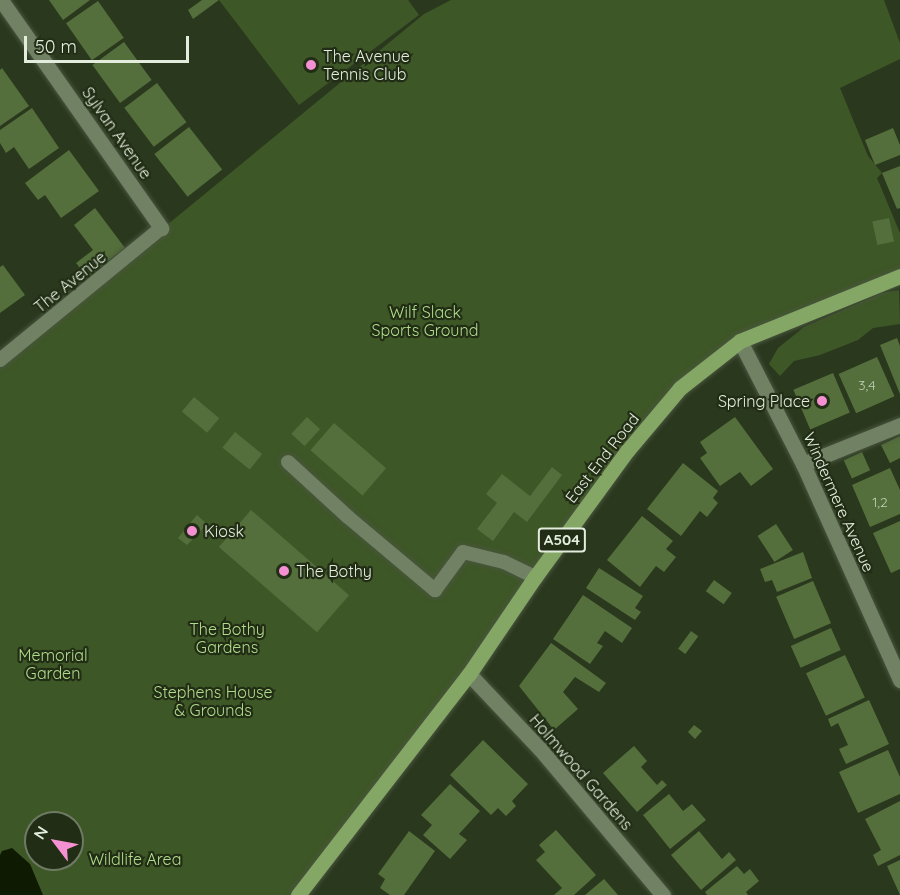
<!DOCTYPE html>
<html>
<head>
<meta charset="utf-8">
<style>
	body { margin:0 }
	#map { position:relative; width:900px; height:895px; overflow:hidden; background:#2a381e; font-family:Quicksand,sans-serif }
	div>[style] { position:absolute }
	.green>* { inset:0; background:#3e5727 }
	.water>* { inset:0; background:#0e1b02 }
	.building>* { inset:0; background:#546f3b; transform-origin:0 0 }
	.roads { filter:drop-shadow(0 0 2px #49553e) drop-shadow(0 0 2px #49553e) }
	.lane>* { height:14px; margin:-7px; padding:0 7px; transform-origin:7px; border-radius:7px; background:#718164 }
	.street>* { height:15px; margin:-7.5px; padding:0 7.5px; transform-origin:7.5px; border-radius:7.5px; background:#718164 }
	.primary>* { height:15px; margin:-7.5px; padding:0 7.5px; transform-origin:7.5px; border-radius:7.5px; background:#85a766 }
	.dots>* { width:16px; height:16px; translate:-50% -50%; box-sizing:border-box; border:3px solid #212d14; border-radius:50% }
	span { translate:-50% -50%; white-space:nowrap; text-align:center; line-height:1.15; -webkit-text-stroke:4.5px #212d14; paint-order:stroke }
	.number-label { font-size:14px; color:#c0ceb4 }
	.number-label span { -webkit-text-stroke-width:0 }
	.shield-label span { padding:2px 4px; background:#212d14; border:2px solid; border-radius:4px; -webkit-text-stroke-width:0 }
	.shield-label { font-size:15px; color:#e4eddd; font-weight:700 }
	.poi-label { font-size:16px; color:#e4eddd }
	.left { translate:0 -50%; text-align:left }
	.right { translate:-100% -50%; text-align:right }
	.street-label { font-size:16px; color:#e4eddd }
	.park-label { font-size:16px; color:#b2dc8d }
	.north { position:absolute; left:24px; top:811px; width:60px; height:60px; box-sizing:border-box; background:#212d14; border:2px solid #6f7a64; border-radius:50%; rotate:302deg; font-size:16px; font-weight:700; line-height:24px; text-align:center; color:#e4eddd }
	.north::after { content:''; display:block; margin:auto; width:21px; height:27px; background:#f591d2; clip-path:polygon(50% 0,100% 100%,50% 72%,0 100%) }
	.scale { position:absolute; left:24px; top:36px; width:165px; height:27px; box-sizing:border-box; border:3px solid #e4eddd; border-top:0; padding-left:8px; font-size:18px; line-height:21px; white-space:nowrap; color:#e4eddd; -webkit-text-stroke:4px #212d14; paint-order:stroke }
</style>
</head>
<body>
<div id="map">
	<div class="green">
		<i style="clip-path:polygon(219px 0,408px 0,419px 15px,299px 105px)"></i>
		<i style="clip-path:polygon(evenodd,451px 0,884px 0,900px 43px,900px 59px,840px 88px,868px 156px,882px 173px,877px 178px,900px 233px,900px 273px,740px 342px,680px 388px,298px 895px,0 895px,0 362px,424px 14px,451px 0,36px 823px,72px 823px,72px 859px,36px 859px,36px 823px)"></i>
		<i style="clip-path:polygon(899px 290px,900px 324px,873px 328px,858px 340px,820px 355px,794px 361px,780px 376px,769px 364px,778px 348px,804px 327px,882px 293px)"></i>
	</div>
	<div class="water">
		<i style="clip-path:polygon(12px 848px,30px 864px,43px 895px,0 895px,0 855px,2px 851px)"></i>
	</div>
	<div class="building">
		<i style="clip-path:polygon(49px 0,90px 0,63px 20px)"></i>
		<i style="clip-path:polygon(202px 0,219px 0,193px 19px,188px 10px)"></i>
		<i style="left:98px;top:1px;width:45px;height:39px;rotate:55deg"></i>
		<i style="left:124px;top:42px;width:47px;height:39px;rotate:54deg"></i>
		<i style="clip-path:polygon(2px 68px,29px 106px,0 126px,0 70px)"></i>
		<i style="left:157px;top:83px;width:49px;height:41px;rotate:53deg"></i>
		<i style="clip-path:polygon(32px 108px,59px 148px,29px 169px,14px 147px,6px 153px,0 143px,0 130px)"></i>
		<i style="left:189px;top:127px;width:54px;height:44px;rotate:52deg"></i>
		<i style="clip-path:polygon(893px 128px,900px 145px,900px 155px,875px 165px,865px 140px)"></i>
		<i style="clip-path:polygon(69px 150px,99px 191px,61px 218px,45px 195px,38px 200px,25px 183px)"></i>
		<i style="clip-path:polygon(900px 166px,900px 208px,897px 209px,882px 173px)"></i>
		<i style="clip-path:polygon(95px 208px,125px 248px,87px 277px,76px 263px,93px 250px,74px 225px)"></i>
		<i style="left:889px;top:218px;width:24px;height:17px;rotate:78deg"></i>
		<i style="clip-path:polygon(3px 265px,25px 295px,0 313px,0 267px)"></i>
		<i style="clip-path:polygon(897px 338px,900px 346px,900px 394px,880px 345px)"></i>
		<i style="left:877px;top:357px;width:43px;height:42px;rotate:66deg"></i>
		<i style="left:833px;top:373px;width:43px;height:43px;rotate:67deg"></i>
		<i style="left:194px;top:397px;width:33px;height:19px;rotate:40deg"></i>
		<i style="left:307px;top:417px;width:18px;height:23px;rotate:43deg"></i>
		<i style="clip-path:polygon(735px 417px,773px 469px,751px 486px,740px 472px,720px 486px,700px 458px,707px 453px,700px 442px)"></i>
		<i style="left:334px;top:423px;width:69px;height:36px;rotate:41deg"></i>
		<i style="left:235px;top:432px;width:35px;height:20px;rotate:39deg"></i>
		<i style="clip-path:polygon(900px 436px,900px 458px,890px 463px,881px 445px)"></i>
		<i style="left:862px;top:452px;width:20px;height:20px;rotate:66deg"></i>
		<i style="clip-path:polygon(683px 463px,718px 491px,713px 498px,718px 503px,707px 517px,700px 511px,681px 536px,647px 509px)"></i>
		<i style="clip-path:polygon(552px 467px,562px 475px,527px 522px,514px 512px,493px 541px,477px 529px,497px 503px,486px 494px,502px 474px,530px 496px)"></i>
		<i style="clip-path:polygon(890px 468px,900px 490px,900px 514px,870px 527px,852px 485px)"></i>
		<i style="left:251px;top:510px;width:130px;height:49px;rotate:41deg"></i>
		<i style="clip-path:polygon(197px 515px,207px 524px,187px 545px,178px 538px)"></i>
		<i style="clip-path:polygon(642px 516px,673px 541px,666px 549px,676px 557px,664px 572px,656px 566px,640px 587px,607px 560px)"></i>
		<i style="clip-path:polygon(900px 521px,900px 569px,891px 573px,873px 533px)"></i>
		<i style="left:776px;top:524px;width:31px;height:22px;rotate:57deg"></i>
		<i style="clip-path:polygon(803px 552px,812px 578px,777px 592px,772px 580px,765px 582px,760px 569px)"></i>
		<i style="clip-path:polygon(599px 568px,643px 596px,635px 608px,641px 612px,635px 620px,586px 588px)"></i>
		<i style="left:714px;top:580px;width:22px;height:14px;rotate:36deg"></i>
		<i style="left:813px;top:581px;width:46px;height:40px;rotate:67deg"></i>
		<i style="clip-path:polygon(583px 595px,632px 628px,622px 643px,605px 631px,597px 643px,603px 646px,590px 664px,553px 639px)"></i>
		<i style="left:831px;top:628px;width:24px;height:44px;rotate:66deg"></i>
		<i style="left:691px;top:631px;width:9px;height:22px;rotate:36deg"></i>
		<i style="clip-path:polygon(551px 643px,606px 683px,599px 692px,575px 677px,563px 692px,578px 709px,554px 730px,519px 686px)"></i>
		<i style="left:845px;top:655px;width:47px;height:43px;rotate:65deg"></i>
		<i style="clip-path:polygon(869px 700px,889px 744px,846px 764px,839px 749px,848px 745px,838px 723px,831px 727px,828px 719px)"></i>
		<i style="clip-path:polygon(694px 725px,702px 731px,695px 739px,688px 732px)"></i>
		<i style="clip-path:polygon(483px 740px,528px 784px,512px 801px,516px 806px,506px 816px,498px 808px,491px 815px,450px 775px)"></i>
		<i style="clip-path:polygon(634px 746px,647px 761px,641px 767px,657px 785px,662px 780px,667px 785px,637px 812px,603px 773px)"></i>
		<i style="clip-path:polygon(888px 750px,900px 777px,900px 794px,858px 813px,839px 772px)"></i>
		<i style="clip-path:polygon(450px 784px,480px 811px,459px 834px,467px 840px,450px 859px,423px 835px,432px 825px,421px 815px)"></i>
		<i style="clip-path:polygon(669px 794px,683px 811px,692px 804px,706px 820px,670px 849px,643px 815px)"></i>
		<i style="clip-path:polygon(900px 801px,900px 855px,878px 866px,873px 855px,881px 850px,865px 819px)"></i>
		<i style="clip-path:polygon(556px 830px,596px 875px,574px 895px,554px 895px,562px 888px,536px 860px,545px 852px,539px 845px)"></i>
		<i style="clip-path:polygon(409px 831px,435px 851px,404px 895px,390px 895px,380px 888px,385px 879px,378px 874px)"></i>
		<i style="clip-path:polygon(699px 831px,722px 859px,729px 852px,736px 860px,701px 890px,671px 855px)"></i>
		<i style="clip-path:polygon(900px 860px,900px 895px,887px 866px)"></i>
		<i style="clip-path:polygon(737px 866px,744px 874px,750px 869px,759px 881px,746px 892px,748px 895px,707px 895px,705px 892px)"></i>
		<i style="clip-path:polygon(604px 879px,618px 895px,585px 895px)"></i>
	</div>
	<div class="roads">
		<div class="lane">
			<i style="left:0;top:360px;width:208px;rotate:-39.3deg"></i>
			<i style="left:288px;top:462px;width:81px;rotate:42.5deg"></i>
			<i style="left:348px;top:517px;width:114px;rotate:40deg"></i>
			<i style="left:435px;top:590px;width:47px;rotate:-53.6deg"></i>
			<i style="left:463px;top:552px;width:42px;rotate:13.7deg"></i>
			<i style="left:504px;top:562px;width:34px;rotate:26deg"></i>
		</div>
		<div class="street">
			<i style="left:1px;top:0;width:279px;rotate:54.9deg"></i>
			<i style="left:740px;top:341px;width:138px;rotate:62.9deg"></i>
			<i style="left:803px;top:464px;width:237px;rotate:65.8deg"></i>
			<i style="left:803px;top:464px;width:105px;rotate:-21.9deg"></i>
			<i style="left:469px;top:674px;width:103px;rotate:46.6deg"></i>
			<i style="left:540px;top:749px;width:191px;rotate:49.9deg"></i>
		</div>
		<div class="primary">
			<i style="left:298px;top:895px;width:279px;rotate:-52.3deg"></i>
			<i style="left:469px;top:674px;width:117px;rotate:-55.8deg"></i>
			<i style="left:535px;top:577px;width:156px;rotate:-53.9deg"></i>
			<i style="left:627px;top:451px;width:82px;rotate:-49.9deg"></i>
			<i style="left:680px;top:388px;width:76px;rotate:-38.1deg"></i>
			<i style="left:740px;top:341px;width:173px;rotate:-22.1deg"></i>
		</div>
	</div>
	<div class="dots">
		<i style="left:311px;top:65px;background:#f591d2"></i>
		<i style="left:822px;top:401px;background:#f591d2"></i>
		<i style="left:192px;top:531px;background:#f591d2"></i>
		<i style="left:284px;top:571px;background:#f591d2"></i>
	</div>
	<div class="number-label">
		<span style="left:867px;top:385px">3,4</span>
		<span style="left:880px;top:502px">1,2</span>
	</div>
	<div class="shield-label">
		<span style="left:562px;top:540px">A504</span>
	</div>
	<div class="poi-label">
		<span class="left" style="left:323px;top:65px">The Avenue<br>Tennis Club</span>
		<span class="right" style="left:810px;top:401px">Spring Place</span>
		<span class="left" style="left:204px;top:531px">Kiosk</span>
		<span class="left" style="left:296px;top:571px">The Bothy</span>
	</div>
	<div class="street-label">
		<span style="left:117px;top:133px;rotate:55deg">Sylvan Avenue</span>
		<span style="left:70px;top:282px;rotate:-39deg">The Avenue</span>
		<span style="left:602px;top:458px;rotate:-52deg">East End Road</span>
		<span style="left:839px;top:502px;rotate:66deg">Windermere Avenue</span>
		<span style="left:581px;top:772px;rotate:49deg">Holmwood Gardens</span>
	</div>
	<div class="park-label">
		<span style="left:425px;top:321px">Wilf Slack<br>Sports Ground</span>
		<span style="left:227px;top:638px">The Bothy<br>Gardens</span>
		<span style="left:53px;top:664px">Memorial<br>Garden</span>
		<span style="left:213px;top:701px">Stephens House<br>&amp; Grounds</span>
		<span style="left:135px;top:859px">Wildlife Area</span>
	</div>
	<div class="north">N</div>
	<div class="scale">50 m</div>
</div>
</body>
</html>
